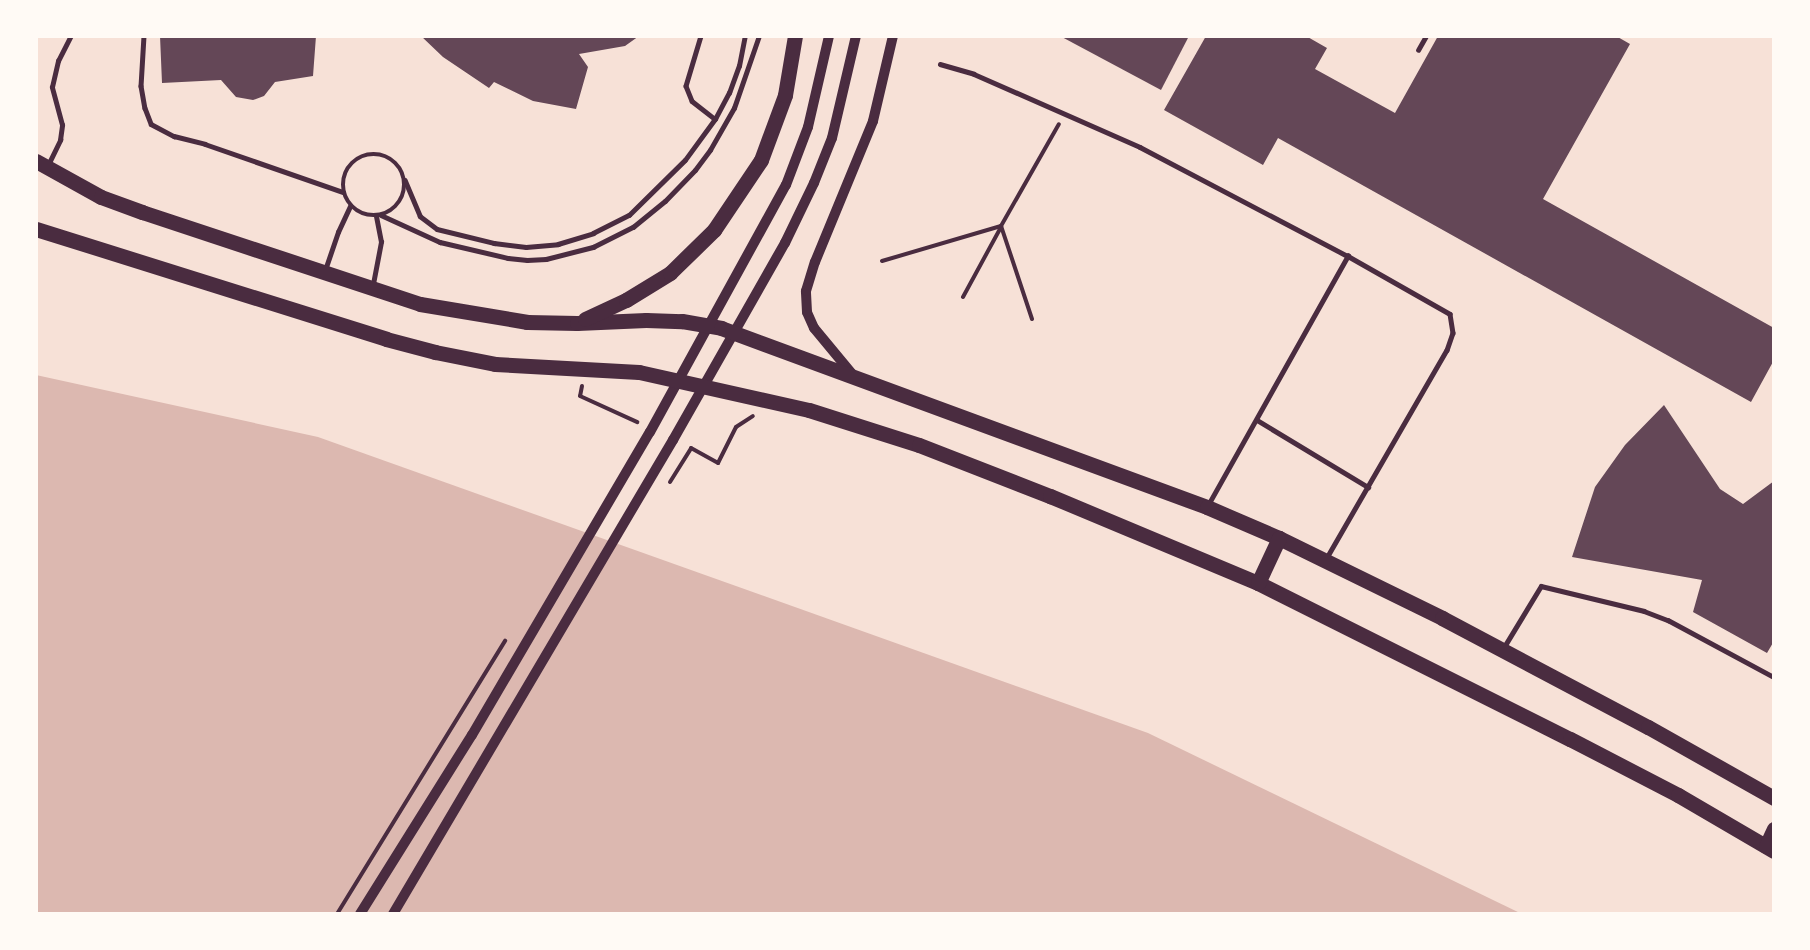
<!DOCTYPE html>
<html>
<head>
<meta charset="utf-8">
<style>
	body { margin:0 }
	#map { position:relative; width:1810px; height:950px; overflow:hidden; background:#f7e1d7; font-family:Commissioner,sans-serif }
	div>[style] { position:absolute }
	.water>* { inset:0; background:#dcb8b0 }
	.building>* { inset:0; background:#644757 }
	.path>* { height:4px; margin:-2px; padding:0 2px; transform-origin:2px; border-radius:2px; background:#4a2c40 }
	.service>* { height:4.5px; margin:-2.25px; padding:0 2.25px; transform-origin:2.25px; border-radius:2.25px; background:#4a2c40 }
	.service>.ring { margin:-2.25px; padding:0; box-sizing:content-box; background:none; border:4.5px solid #4a2c40; border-radius:50% }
	.tertiary>* { height:10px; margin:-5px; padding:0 5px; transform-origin:5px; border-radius:5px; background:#4a2c40 }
	.primary>* { height:15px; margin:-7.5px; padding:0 7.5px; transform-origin:7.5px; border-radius:7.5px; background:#4a2c40 }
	span { translate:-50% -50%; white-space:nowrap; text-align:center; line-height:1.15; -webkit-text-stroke:6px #fffaf5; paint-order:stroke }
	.frame { position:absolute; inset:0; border:38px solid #fffaf5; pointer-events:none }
</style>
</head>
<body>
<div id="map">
	<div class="water">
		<i style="clip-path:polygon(36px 375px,318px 437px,1148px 733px,1522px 914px,36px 914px)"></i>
	</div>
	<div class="building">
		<i style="clip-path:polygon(160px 36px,316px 36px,313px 76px,275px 82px,264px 96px,253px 100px,236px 97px,221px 80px,162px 83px)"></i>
		<i style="clip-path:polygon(421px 36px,639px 36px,625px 46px,579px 54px,588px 67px,576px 109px,533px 101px,494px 82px,489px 88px,443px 57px)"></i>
		<i style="clip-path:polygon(1060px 36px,1189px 36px,1161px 90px)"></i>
		<i style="clip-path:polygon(1206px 36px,1306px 36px,1327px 48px,1315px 69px,1395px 113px,1438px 36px,1616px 36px,1630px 44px,1543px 199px,1774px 328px,1774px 360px,1751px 402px,1278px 138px,1263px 165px,1164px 110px)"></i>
		<i style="clip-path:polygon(1664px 405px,1720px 489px,1743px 504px,1774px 481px,1774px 641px,1767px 653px,1693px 612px,1702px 580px,1572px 557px,1595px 487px,1625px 445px)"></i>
	</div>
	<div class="path">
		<i style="left:882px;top:261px;width:124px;rotate:-16.4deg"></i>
		<i style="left:963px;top:297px;width:80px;rotate:-61.5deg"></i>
		<i style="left:1032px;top:319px;width:98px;rotate:-108.4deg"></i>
		<i style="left:1001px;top:226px;width:117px;rotate:-60.4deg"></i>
		<i style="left:582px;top:386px;width:10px;rotate:101deg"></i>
		<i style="left:580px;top:396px;width:63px;rotate:24.5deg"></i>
		<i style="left:670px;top:482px;width:40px;rotate:-58deg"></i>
		<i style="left:691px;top:448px;width:31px;rotate:29deg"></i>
		<i style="left:718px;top:463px;width:40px;rotate:-63.4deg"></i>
		<i style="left:736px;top:427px;width:20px;rotate:-33deg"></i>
		<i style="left:337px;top:914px;width:321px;rotate:-58.4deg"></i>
	</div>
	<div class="service">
		<i style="left:144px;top:36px;width:50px;rotate:93.4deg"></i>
		<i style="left:141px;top:86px;width:22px;rotate:80deg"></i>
		<i style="left:145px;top:108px;width:17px;rotate:69deg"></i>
		<i style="left:151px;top:124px;width:26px;rotate:28deg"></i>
		<i style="left:174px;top:136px;width:32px;rotate:14deg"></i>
		<i style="left:205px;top:144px;width:146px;rotate:19.2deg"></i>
		<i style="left:701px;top:36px;width:52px;rotate:106.7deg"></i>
		<i style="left:686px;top:86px;width:16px;rotate:68deg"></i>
		<i style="left:692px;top:101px;width:29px;rotate:38deg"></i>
		<i style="left:1418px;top:50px;width:16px;rotate:-60deg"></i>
		<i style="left:940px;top:64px;width:35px;rotate:16deg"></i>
		<i style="left:974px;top:74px;width:181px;rotate:23.7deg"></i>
		<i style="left:1140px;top:147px;width:235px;rotate:27.7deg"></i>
		<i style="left:1348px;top:256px;width:117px;rotate:29.6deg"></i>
		<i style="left:1450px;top:314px;width:19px;rotate:81deg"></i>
		<i style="left:1453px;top:333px;width:18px;rotate:109deg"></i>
		<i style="left:1447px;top:350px;width:240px;rotate:120deg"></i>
		<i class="ring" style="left:343px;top:154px;width:57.5px;height:57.5px"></i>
		<i style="left:48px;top:165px;width:28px;rotate:-64deg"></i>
		<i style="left:60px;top:140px;width:15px;rotate:-82deg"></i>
		<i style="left:62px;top:125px;width:39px;rotate:-105deg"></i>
		<i style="left:52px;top:87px;width:27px;rotate:-77deg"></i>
		<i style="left:58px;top:61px;width:28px;rotate:-63deg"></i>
		<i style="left:405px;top:180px;width:39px;rotate:67deg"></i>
		<i style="left:420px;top:216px;width:21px;rotate:37deg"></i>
		<i style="left:437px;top:229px;width:59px;rotate:13.8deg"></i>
		<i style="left:494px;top:243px;width:32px;rotate:7deg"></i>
		<i style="left:526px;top:247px;width:32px;rotate:-5deg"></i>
		<i style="left:558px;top:244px;width:37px;rotate:-17deg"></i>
		<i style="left:593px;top:233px;width:40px;rotate:-26.6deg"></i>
		<i style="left:629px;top:215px;width:78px;rotate:-44.5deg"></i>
		<i style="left:685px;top:160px;width:51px;rotate:-53.8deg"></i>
		<i style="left:715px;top:119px;width:30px;rotate:-62deg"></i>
		<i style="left:729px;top:93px;width:29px;rotate:-70deg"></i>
		<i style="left:739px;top:66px;width:31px;rotate:-79deg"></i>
		<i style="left:381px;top:215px;width:65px;rotate:24.6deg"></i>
		<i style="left:440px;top:242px;width:70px;rotate:13.2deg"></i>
		<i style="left:508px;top:258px;width:19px;rotate:6deg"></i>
		<i style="left:527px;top:260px;width:19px;rotate:-3deg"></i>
		<i style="left:546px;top:259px;width:49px;rotate:-14.3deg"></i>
		<i style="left:593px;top:247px;width:45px;rotate:-26.6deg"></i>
		<i style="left:633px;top:227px;width:41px;rotate:-39.1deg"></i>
		<i style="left:665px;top:201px;width:43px;rotate:-45.9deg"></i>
		<i style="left:695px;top:170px;width:25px;rotate:-53deg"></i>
		<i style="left:710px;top:150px;width:48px;rotate:-60.3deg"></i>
		<i style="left:734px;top:108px;width:76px;rotate:-70.9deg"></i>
		<i style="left:325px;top:270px;width:40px;rotate:-71.1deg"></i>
		<i style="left:338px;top:232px;width:29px;rotate:-65deg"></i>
		<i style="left:373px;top:284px;width:43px;rotate:-79.2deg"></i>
		<i style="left:381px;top:242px;width:26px;rotate:-101deg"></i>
		<i style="left:1257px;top:420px;width:130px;rotate:31.1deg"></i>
		<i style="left:1208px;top:505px;width:286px;rotate:-60.7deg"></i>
		<i style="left:1504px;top:647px;width:71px;rotate:-58.8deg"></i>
		<i style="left:1541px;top:586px;width:106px;rotate:13.6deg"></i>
		<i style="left:1644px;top:611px;width:26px;rotate:21deg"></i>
		<i style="left:1668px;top:620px;width:120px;rotate:28.3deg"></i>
	</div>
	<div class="tertiary">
		<i style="left:853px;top:375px;width:61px;rotate:-129.7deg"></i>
		<i style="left:814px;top:328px;width:17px;rotate:-114deg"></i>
		<i style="left:807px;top:312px;width:21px;rotate:-93deg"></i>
		<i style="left:806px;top:291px;width:30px;rotate:-73deg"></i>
		<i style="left:815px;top:262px;width:152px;rotate:-67.6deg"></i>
		<i style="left:873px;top:121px;width:87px;rotate:-76.8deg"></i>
		<i style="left:360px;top:914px;width:211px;rotate:-58deg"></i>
		<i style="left:472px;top:735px;width:351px;rotate:-59.6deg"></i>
		<i style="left:650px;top:432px;width:282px;rotate:-61.2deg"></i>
		<i style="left:786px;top:185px;width:62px;rotate:-69.2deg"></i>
		<i style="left:808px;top:127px;width:93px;rotate:-77deg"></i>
		<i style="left:393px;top:914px;width:551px;rotate:-59.43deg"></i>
		<i style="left:673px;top:440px;width:227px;rotate:-60.4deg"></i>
		<i style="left:785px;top:243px;width:67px;rotate:-64.2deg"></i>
		<i style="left:814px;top:183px;width:48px;rotate:-68.2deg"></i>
		<i style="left:832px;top:138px;width:105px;rotate:-76.8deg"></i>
	</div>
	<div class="primary">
		<i style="left:36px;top:161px;width:74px;rotate:29deg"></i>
		<i style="left:101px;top:197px;width:44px;rotate:20.1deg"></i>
		<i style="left:142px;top:212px;width:293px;rotate:18.3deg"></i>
		<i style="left:420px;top:304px;width:109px;rotate:9.5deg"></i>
		<i style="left:527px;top:322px;width:50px;rotate:1.1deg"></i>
		<i style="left:577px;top:323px;width:69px;rotate:-2.5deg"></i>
		<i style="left:646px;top:320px;width:36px;rotate:2deg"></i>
		<i style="left:682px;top:321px;width:40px;rotate:10deg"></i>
		<i style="left:721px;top:328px;width:518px;rotate:20.22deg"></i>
		<i style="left:1207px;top:507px;width:78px;rotate:23.3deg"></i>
		<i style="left:1279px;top:538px;width:182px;rotate:26.1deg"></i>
		<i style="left:1442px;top:618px;width:233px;rotate:27.9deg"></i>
		<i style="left:1648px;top:727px;width:145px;rotate:29.4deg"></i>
		<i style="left:36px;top:229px;width:367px;rotate:17.4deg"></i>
		<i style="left:386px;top:339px;width:51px;rotate:14.9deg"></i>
		<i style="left:435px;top:352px;width:61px;rotate:11.3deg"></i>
		<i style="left:495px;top:364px;width:144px;rotate:3.2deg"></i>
		<i style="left:639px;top:372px;width:174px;rotate:12.6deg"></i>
		<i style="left:809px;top:410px;width:115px;rotate:17.7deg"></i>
		<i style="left:919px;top:445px;width:141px;rotate:21.3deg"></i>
		<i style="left:1050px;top:496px;width:225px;rotate:22.7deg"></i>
		<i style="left:1258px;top:583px;width:349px;rotate:26.6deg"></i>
		<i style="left:1570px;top:739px;width:122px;rotate:27.4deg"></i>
		<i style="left:1678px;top:795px;width:111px;rotate:30.3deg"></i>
		<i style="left:585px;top:319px;width:45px;rotate:-24.9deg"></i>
		<i style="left:626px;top:300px;width:52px;rotate:-31.5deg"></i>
		<i style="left:670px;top:273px;width:62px;rotate:-44.3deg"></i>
		<i style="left:714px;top:230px;width:84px;rotate:-56.1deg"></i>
		<i style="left:761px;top:160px;width:69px;rotate:-69.7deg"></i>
		<i style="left:785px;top:95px;width:60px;rotate:-80.4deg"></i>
		<i style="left:1258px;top:583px;width:50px;rotate:-65deg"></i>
		<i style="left:1766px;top:846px;width:19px;rotate:-65deg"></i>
	</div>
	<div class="frame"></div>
</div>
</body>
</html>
